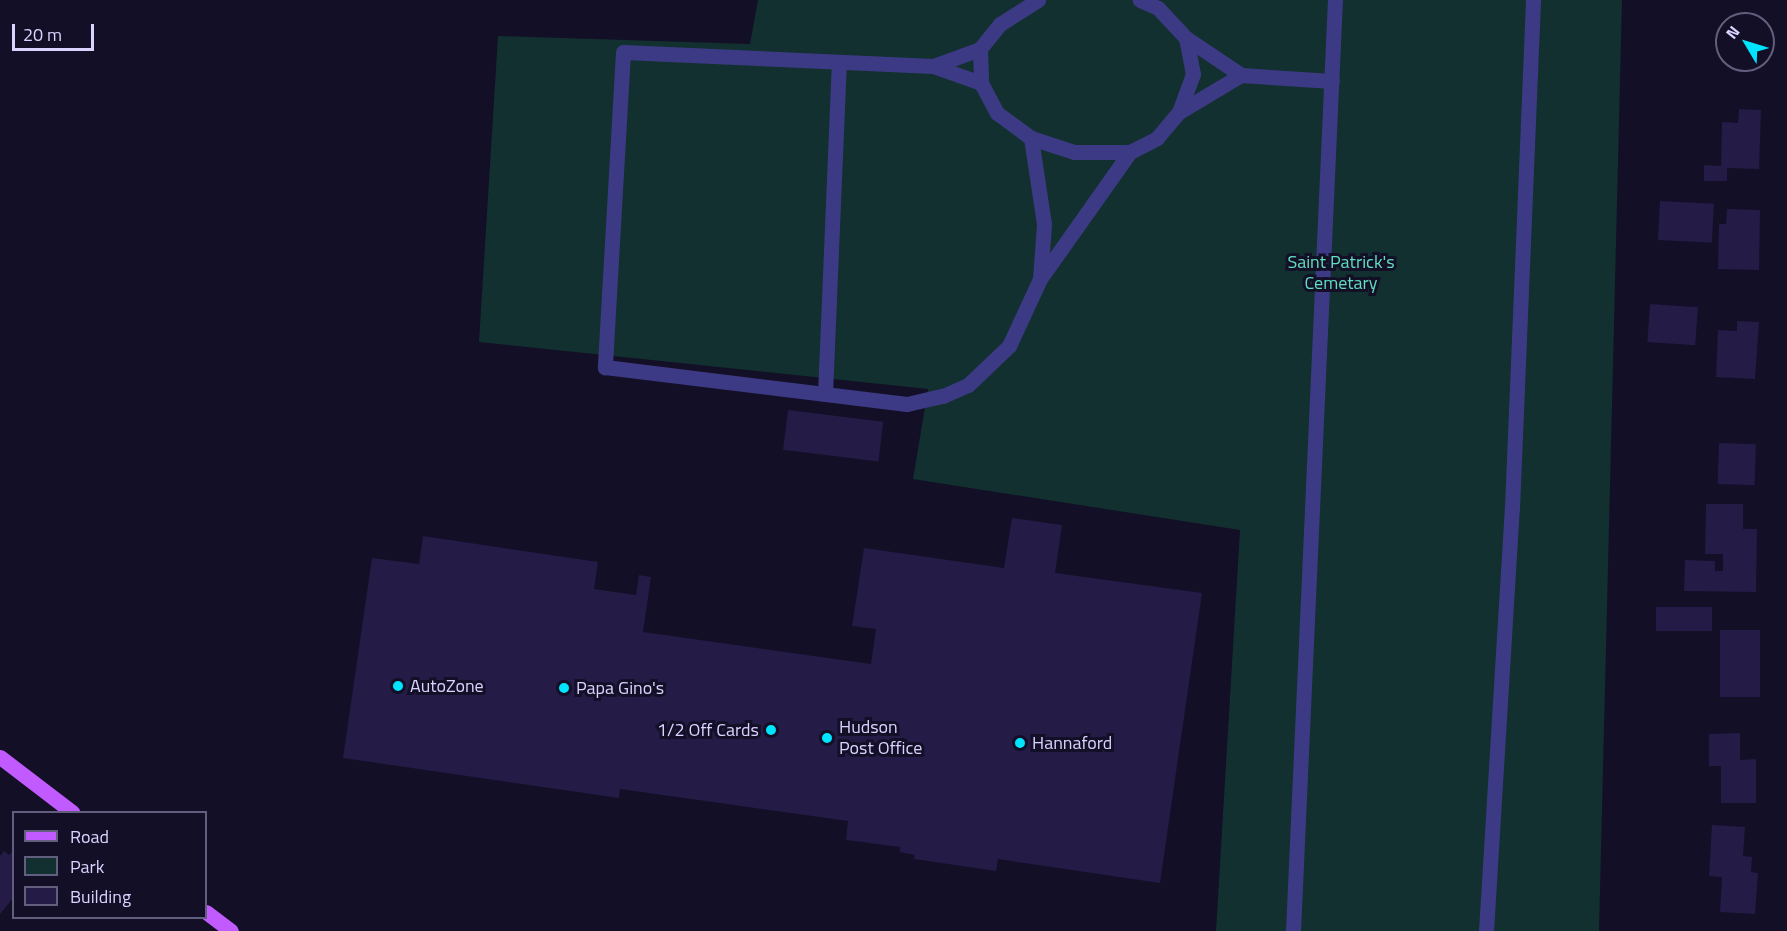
<!DOCTYPE html>
<html>
<head>
<meta charset="utf-8">
<style>
	body { margin:0 }
	#map { position:relative; width:1787px; height:931px; overflow:hidden; background:#130f26; font-family:"Titillium Web",sans-serif }
	div>[style] { position:absolute }
	.green>* { inset:0; background:#12302f }
	.building>* { inset:0; background:#241b47; transform-origin:0 0 }
	.lane>* { height:15px; margin:-7.5px; padding:0 7.5px; transform-origin:7.5px; border-radius:7.5px; background:#3d3a85 }
	.primary>* { height:15px; margin:-7.5px; padding:0 7.5px; transform-origin:7.5px; border-radius:7.5px; background:#c25bff }
	.dots>* { width:16px; height:16px; translate:-50% -50%; box-sizing:border-box; border:3px solid #130f26; border-radius:50% }
	span { translate:-50% -50%; white-space:nowrap; text-align:center; line-height:1.15; -webkit-text-stroke:6px #130f26; paint-order:stroke }
	.park-label { font-size:18px; color:#5fe0c0 }
	.poi-label { font-size:18px; color:#d9d4ff }
	.left { translate:0 -50%; text-align:left }
	.right { translate:-100% -50%; text-align:right }
	.legend { position:absolute; left:12px; top:811px; width:195px; height:108px; box-sizing:border-box; background:#130f26; border:2px solid #625e7d; margin:0; padding:8px 10px; list-style:none; font-size:18px; color:#d9d4ff }
	.legend li { display:flex; align-items:center; gap:12px; height:30px }
	.legend b { width:30px; border:2px solid #625e7d }
	.north { position:absolute; left:1715px; top:12px; width:60px; height:60px; box-sizing:border-box; background:#130f26; border:2px solid #625e7d; border-radius:50%; rotate:308deg; font-size:16px; font-weight:700; line-height:24px; text-align:center; color:#d9d4ff }
	.north::after { content:''; display:block; margin:auto; width:21px; height:27px; background:#00e5ff; clip-path:polygon(50% 0,100% 100%,50% 72%,0 100%) }
	.scale { position:absolute; left:12px; top:24px; width:82px; height:27px; box-sizing:border-box; border:3px solid #d9d4ff; border-top:0; padding-left:8px; font-size:18px; line-height:21px; white-space:nowrap; color:#d9d4ff; -webkit-text-stroke:4px #130f26; paint-order:stroke }
</style>
</head>
<body>
<div id="map">
	<div class="green">
		<i style="clip-path:polygon(758px 0,1622px 0,1599px 931px,1216px 931px,1240px 530px,913px 479px,928px 389px,479px 342px,498px 36px,750px 44px)"></i>
	</div>
	<div class="building">
		<i style="clip-path:polygon(1739px 109px,1761px 110px,1759px 169px,1727px 168px,1727px 181px,1704px 181px,1704px 165px,1721px 166px,1722px 122px,1738px 123px)"></i>
		<i style="left:1660px;top:201px;width:54px;height:39px;rotate:3deg"></i>
		<i style="clip-path:polygon(1727px 209px,1760px 210px,1759px 270px,1718px 269px,1719px 224px,1726px 224px)"></i>
		<i style="left:1650px;top:304px;width:48px;height:38px;rotate:4deg"></i>
		<i style="clip-path:polygon(1737px 321px,1759px 322px,1755px 379px,1716px 377px,1718px 330px,1737px 331px)"></i>
		<i style="left:788px;top:410px;width:96px;height:40px;rotate:7deg"></i>
		<i style="left:1719px;top:443px;width:37px;height:41px;rotate:2deg"></i>
		<i style="clip-path:polygon(1706px 504px,1743px 504px,1743px 529px,1757px 529px,1756px 592px,1684px 591px,1685px 560px,1715px 561px,1715px 571px,1723px 571px,1723px 554px,1705px 554px)"></i>
		<i style="clip-path:polygon(1012px 518px,1062px 525px,1055px 573px,1202px 593px,1160px 883px,998px 859px,996px 871px,914px 859px,915px 855px,900px 852px,900px 847px,846px 840px,848px 821px,620px 789px,619px 798px,343px 758px,372px 558px,419px 564px,423px 536px,598px 562px,594px 589px,636px 595px,639px 575px,651px 577px,643px 632px,871px 664px,876px 629px,852px 626px,864px 548px,1004px 568px)"></i>
		<i style="left:1656px;top:607px;width:56px;height:24px"></i>
		<i style="left:1720px;top:630px;width:40px;height:67px"></i>
		<i style="clip-path:polygon(1740px 733px,1740px 760px,1756px 759px,1756px 803px,1721px 803px,1721px 766px,1709px 766px,1709px 734px)"></i>
		<i style="clip-path:polygon(1712px 825px,1745px 827px,1743px 856px,1752px 857px,1751px 872px,1758px 873px,1755px 914px,1720px 912px,1722px 877px,1709px 876px)"></i>
		<i style="clip-path:polygon(14px 850px,14px 897px,0 914px,0 856px,4px 851px,9px 855px)"></i>
	</div>
	<div class="lane">
		<i style="left:1038px;top:0;width:45px;rotate:147.7deg"></i>
		<i style="left:1000px;top:24px;width:32px;rotate:129deg"></i>
		<i style="left:980px;top:49px;width:34px;rotate:88deg"></i>
		<i style="left:981px;top:83px;width:34px;rotate:62deg"></i>
		<i style="left:997px;top:113px;width:42px;rotate:36.3deg"></i>
		<i style="left:1031px;top:138px;width:45px;rotate:18deg"></i>
		<i style="left:1074px;top:152px;width:56px"></i>
		<i style="left:1130px;top:152px;width:30px;rotate:-27deg"></i>
		<i style="left:1157px;top:138px;width:34px;rotate:-50deg"></i>
		<i style="left:1179px;top:112px;width:40px;rotate:-69.8deg"></i>
		<i style="left:1193px;top:74px;width:37px;rotate:-101deg"></i>
		<i style="left:1186px;top:38px;width:41px;rotate:-133deg"></i>
		<i style="left:1158px;top:8px;width:20px;rotate:-156deg"></i>
		<i style="left:1186px;top:38px;width:66px;rotate:33.9deg"></i>
		<i style="left:1241px;top:75px;width:91px;rotate:3.8deg"></i>
		<i style="left:980px;top:49px;width:50px;rotate:160.1deg"></i>
		<i style="left:933px;top:66px;width:310px;rotate:-177.4deg"></i>
		<i style="left:623px;top:52px;width:316px;rotate:93.3deg"></i>
		<i style="left:605px;top:367px;width:304px;rotate:7deg"></i>
		<i style="left:907px;top:404px;width:37px;rotate:-13deg"></i>
		<i style="left:943px;top:396px;width:27px;rotate:-24deg"></i>
		<i style="left:968px;top:385px;width:57px;rotate:-43.6deg"></i>
		<i style="left:1009px;top:346px;width:74px;rotate:-65.2deg"></i>
		<i style="left:1040px;top:279px;width:55px;rotate:-85.8deg"></i>
		<i style="left:1044px;top:224px;width:87px;rotate:-98.6deg"></i>
		<i style="left:933px;top:66px;width:51px;rotate:19.5deg"></i>
		<i style="left:1179px;top:112px;width:72px;rotate:-30.8deg"></i>
		<i style="left:1040px;top:279px;width:156px;rotate:-54.7deg"></i>
		<i style="left:825px;top:394px;width:332px;rotate:-87.6deg"></i>
		<i style="left:1293px;top:931px;width:932px;rotate:-87.42deg"></i>
		<i style="left:1486px;top:931px;width:424px;rotate:-86.5deg"></i>
		<i style="left:1512px;top:508px;width:508px;rotate:-87.63deg"></i>
	</div>
	<div class="primary">
		<i style="left:0;top:757px;width:91px;rotate:37.4deg"></i>
		<i style="left:206px;top:912px;width:31px;rotate:37deg"></i>
	</div>
	<div class="dots">
		<i style="left:398px;top:686px;background:#00e5ff"></i>
		<i style="left:564px;top:688px;background:#00e5ff"></i>
		<i style="left:771px;top:730px;background:#00e5ff"></i>
		<i style="left:827px;top:738px;background:#00e5ff"></i>
		<i style="left:1020px;top:743px;background:#00e5ff"></i>
	</div>
	<div class="park-label">
		<span style="left:1341px;top:273px">Saint Patrick's<br>Cemetary</span>
	</div>
	<div class="poi-label">
		<span class="left" style="left:410px;top:686px">AutoZone</span>
		<span class="left" style="left:576px;top:688px">Papa Gino's</span>
		<span class="left" style="left:839px;top:738px">Hudson<br>Post Office</span>
		<span class="right" style="left:759px;top:730px">1/2 Off Cards</span>
		<span class="left" style="left:1032px;top:743px">Hannaford</span>
	</div>
	<ul class="legend">
	<li><b style="height:8px;background:#c25bff"></b>Road</li>
	<li><b style="height:16px;background:#12302f"></b>Park</li>
	<li><b style="height:16px;background:#241b47"></b>Building</li>
	</ul>
	<div class="north">N</div>
	<div class="scale">20 m</div>
</div>
</body>
</html>
